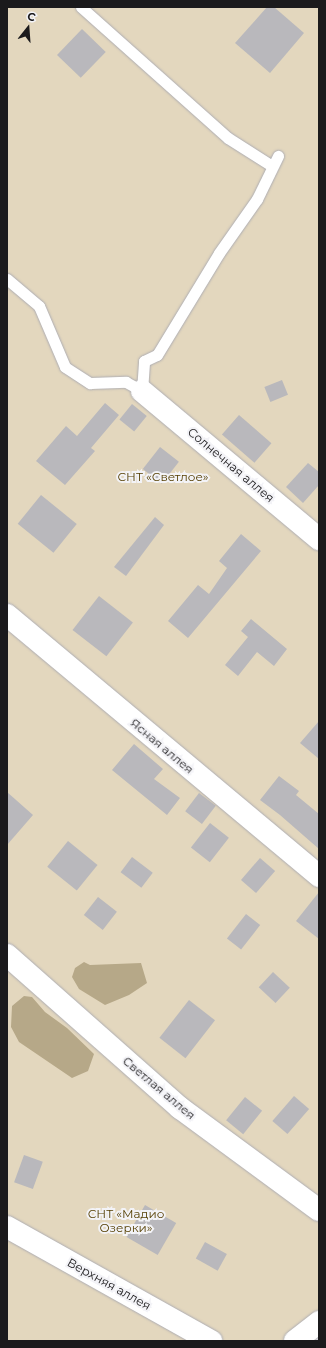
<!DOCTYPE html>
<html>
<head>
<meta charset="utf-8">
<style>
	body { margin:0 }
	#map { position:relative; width:326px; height:1348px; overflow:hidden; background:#e6e5ea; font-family:Montserrat,sans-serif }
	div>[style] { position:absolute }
	.green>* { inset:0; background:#e3d7be }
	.water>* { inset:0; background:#b6a888 }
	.building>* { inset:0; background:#b9b8bc; transform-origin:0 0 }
	.roads { filter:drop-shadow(0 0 1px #aeadb2) drop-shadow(0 0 1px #aeadb2) }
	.lane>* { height:11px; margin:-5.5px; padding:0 5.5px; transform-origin:5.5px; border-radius:5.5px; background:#fff }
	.street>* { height:22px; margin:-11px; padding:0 11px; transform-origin:11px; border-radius:11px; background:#fff }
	span { translate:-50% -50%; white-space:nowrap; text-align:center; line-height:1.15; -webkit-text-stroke:4px #f3f3f7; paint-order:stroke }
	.street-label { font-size:12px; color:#1b1a1c }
	.park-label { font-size:12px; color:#543e00 }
	.frame { position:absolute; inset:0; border:8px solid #1b1a1c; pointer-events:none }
	.north { position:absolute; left:8px; top:8px; width:40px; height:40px; -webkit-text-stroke:3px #f3f3f7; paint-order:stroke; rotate:17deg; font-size:11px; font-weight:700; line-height:16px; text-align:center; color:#1b1a1c }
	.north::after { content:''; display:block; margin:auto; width:14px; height:18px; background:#1b1a1c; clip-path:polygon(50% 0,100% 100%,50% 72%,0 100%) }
</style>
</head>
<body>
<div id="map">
	<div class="green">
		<i style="clip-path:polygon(7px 7px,319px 7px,319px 1325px,301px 1341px,7px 1341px)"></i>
	</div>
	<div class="water">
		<i style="clip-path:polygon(84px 962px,90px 965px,141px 963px,147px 983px,129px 995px,105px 1005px,79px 989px,72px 977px,75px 968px)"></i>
		<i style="clip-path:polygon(24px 996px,32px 997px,45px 1012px,67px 1028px,94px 1054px,88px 1071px,72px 1078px,19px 1042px,11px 1027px,12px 1006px)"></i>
	</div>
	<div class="building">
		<i style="clip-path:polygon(267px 7px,274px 7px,304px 33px,270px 73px,235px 43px)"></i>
		<i style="left:82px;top:29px;width:33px;height:36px;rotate:44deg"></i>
		<i style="left:282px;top:380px;width:16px;height:19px;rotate:68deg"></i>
		<i style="clip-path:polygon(105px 403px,119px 415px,91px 448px,95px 451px,65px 485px,36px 461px,66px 426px,77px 436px)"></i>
		<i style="left:132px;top:404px;width:19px;height:20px;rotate:39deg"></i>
		<i style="left:239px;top:415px;width:43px;height:26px;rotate:41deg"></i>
		<i style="left:160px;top:447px;width:24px;height:28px;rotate:38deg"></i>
		<i style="clip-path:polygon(308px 463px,319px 472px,319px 485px,303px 503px,286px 487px)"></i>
		<i style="left:41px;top:495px;width:46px;height:37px;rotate:39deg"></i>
		<i style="clip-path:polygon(155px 517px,164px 525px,126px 576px,114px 567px)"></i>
		<i style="clip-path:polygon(241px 534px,261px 551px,188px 638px,168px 621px,198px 585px,209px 594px,227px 568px,219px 561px)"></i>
		<i style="left:99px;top:596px;width:43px;height:43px;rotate:38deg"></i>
		<i style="clip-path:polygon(251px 619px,287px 649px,274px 666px,257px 652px,238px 676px,225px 665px,248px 637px,241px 631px)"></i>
		<i style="clip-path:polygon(319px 721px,319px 759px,300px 743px)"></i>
		<i style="clip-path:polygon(134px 744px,163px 769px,154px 779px,180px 798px,167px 815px,112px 770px)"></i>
		<i style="clip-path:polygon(279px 776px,299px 791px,296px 795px,319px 814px,319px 849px,280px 815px,260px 800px)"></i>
		<i style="clip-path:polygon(7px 792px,33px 815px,7px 845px)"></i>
		<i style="left:199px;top:793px;width:21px;height:23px;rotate:37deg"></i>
		<i style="left:210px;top:823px;width:24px;height:31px;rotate:38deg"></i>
		<i style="left:68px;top:841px;width:38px;height:33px;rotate:39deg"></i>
		<i style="left:132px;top:857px;width:26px;height:19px;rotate:37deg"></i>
		<i style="left:260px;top:858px;width:20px;height:29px;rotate:41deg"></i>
		<i style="clip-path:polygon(319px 892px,319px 939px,296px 921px)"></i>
		<i style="left:98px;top:897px;width:24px;height:23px;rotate:38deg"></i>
		<i style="left:246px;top:914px;width:18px;height:31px;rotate:38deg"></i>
		<i style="left:273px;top:972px;width:23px;height:21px;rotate:43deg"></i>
		<i style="left:189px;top:1000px;width:33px;height:48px;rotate:38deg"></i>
		<i style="left:294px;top:1096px;width:20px;height:33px;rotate:41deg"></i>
		<i style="left:245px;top:1097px;width:22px;height:30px;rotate:39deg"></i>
		<i style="left:24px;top:1155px;width:20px;height:29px;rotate:20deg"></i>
		<i style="left:145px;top:1205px;width:36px;height:37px;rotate:30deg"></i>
		<i style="left:205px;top:1242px;width:25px;height:19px;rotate:29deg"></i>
	</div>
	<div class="roads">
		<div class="lane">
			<i style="left:81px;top:7px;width:197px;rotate:41.7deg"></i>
			<i style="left:228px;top:138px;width:52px;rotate:32.5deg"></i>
			<i style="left:7px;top:279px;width:42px;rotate:40.2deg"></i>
			<i style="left:39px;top:306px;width:66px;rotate:66.9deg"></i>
			<i style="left:65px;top:367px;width:30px;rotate:33deg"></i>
			<i style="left:90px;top:383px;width:36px;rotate:-2deg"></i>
			<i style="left:126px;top:382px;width:18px;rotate:29deg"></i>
			<i style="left:142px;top:391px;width:30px;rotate:-86deg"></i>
			<i style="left:144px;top:361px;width:14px;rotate:-25deg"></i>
			<i style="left:157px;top:355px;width:119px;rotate:-58.7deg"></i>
			<i style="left:219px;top:253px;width:66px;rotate:-54.9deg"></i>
			<i style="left:257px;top:199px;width:48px;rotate:-64deg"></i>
		</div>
		<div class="street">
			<i style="left:142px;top:391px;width:231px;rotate:39.9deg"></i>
			<i style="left:7px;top:615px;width:407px;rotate:39.9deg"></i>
			<i style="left:7px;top:955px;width:231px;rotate:41.5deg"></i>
			<i style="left:180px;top:1108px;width:172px;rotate:36.3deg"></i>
			<i style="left:7px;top:1227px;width:234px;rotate:29.2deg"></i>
			<i style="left:295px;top:1341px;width:31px;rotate:-38deg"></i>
		</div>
	</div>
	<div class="street-label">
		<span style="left:231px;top:465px;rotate:40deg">Солнечная аллея</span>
		<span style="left:162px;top:746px;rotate:40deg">Ясная аллея</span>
		<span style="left:159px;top:1088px;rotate:40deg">Светлая аллея</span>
		<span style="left:109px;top:1284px;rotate:29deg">Верхняя аллея</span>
	</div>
	<div class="park-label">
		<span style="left:163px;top:477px">СНТ «Светлое»</span>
		<span style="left:126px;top:1221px">СНТ «Мадио<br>Озерки»</span>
	</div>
	<div class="frame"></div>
	<div class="north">С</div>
</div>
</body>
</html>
